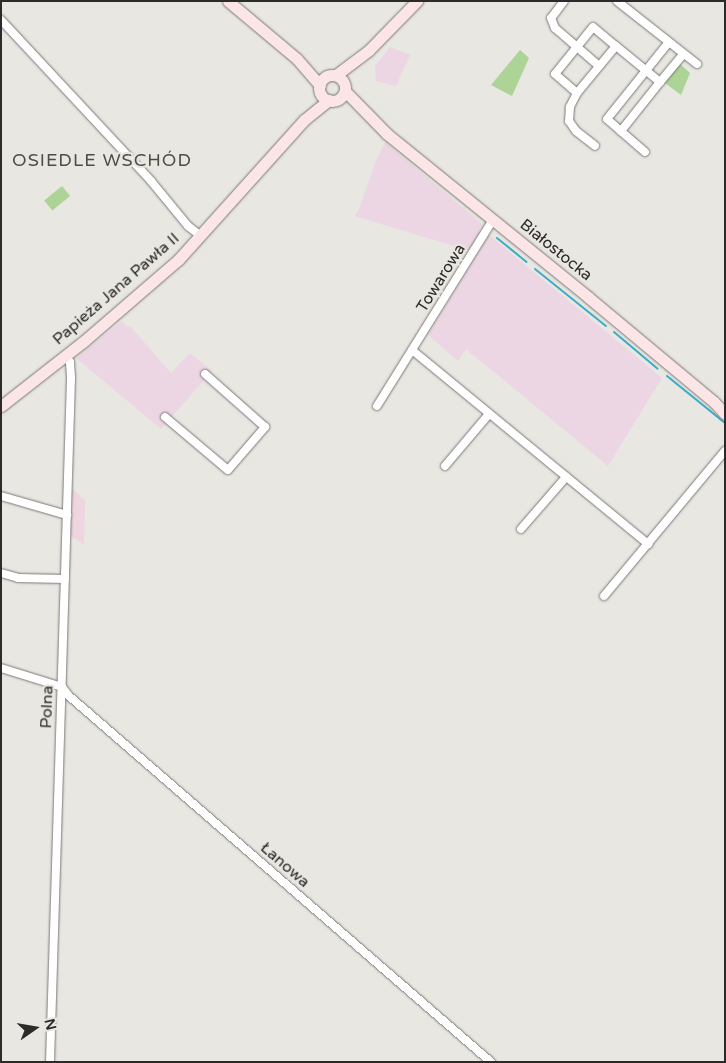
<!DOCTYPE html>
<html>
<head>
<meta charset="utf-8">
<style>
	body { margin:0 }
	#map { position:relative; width:726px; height:1063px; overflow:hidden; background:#e9e7e2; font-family:"Varela Round",sans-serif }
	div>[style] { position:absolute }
	.commercial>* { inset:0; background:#ecd6e3 }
	.industrial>* { inset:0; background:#eed5e0 }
	.green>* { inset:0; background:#add396; transform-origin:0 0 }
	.stream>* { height:2px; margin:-1px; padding:0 1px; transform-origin:1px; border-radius:1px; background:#3cacc8 }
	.roads { filter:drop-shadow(0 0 1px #7a7874) drop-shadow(0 0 1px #7a7874) }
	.street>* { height:8px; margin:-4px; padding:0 4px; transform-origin:4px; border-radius:4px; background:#fff }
	.secondary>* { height:11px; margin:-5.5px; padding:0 5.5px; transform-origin:5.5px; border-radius:5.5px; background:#fce5e6 }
	.secondary>.ring { margin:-5.5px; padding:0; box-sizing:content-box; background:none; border:11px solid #fce5e6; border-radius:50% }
	span { translate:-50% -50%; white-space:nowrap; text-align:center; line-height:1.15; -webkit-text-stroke:4.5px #e9e7e2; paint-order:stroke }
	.street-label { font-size:16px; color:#2c2b29 }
	.neighbourhood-label { font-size:18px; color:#4d4c47; letter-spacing:1px }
	.frame { position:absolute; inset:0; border:2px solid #2c2b29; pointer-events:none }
	.north { position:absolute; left:10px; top:1003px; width:50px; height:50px; -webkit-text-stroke:4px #e9e7e2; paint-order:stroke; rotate:77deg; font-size:14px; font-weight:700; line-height:20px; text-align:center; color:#2c2b29 }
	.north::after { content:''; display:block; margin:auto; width:18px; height:22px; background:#2c2b29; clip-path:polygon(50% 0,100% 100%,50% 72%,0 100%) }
</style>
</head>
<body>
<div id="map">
	<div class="commercial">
		<i style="clip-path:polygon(390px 47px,410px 55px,396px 86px,376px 81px,375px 66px)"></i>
		<i style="clip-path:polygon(385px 142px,482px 224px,471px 251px,354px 216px,359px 209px,376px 161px)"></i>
		<i style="clip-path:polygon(489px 235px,662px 378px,608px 466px,466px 349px,458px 361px,428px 335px)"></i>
		<i style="clip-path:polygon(122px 321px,127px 327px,130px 326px,171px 373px,190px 353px,212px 371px,161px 429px,76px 358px)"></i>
	</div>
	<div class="industrial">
		<i style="clip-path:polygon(72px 489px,85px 500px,84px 545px,70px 535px)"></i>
	</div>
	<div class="green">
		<i style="clip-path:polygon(520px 50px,529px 58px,512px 96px,491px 85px)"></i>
		<i style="clip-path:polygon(680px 64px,690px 73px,681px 95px,665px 83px)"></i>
		<i style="left:62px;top:186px;width:13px;height:23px;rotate:51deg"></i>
	</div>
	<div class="stream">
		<i style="left:497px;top:238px;width:38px;rotate:39deg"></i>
		<i style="left:535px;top:269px;width:91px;rotate:38.8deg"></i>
		<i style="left:614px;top:332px;width:57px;rotate:40.1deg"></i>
		<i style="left:667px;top:376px;width:75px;rotate:39deg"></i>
	</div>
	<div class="roads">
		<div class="street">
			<i style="left:564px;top:1px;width:21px;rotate:127deg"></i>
			<i style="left:551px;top:18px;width:11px;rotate:68deg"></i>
			<i style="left:555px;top:28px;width:58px;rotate:40.8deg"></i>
			<i style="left:617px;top:1px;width:102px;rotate:38.2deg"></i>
			<i style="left:1px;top:20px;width:220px;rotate:47deg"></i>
			<i style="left:151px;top:181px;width:58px;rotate:50.6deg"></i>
			<i style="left:188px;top:226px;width:16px;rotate:38deg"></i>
			<i style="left:593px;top:27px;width:30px;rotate:40deg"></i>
			<i style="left:616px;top:46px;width:61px;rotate:129.7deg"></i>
			<i style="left:577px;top:93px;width:29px;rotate:-139deg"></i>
			<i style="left:555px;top:74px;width:60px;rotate:-51deg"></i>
			<i style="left:616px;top:46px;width:57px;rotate:39.3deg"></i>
			<i style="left:660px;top:82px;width:63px;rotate:128.5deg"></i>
			<i style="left:660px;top:82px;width:35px;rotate:-50deg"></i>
			<i style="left:577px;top:93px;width:16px;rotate:117deg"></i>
			<i style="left:570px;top:107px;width:14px;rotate:94deg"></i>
			<i style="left:569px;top:121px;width:12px;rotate:55deg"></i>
			<i style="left:576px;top:131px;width:24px;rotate:38deg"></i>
			<i style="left:645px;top:152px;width:50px;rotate:-139deg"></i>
			<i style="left:607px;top:119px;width:97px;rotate:-51.2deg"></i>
			<i style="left:412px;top:350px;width:306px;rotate:39.4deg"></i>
			<i style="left:377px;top:406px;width:219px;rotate:-58.1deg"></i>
			<i style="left:165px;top:417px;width:82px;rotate:40.1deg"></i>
			<i style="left:228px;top:470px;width:57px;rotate:-49.3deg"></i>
			<i style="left:265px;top:427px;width:80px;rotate:-138.5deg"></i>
			<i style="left:445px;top:466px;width:68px;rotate:-49.8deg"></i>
			<i style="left:1px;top:496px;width:69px;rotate:16.1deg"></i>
			<i style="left:521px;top:529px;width:69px;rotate:-49.1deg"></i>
			<i style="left:1px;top:573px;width:18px;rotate:16deg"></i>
			<i style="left:18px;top:578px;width:47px;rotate:1.2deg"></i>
			<i style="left:604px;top:596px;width:189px;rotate:-50.2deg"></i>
			<i style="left:1px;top:668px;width:64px;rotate:17.3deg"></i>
			<i style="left:62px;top:687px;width:11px;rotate:52deg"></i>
			<i style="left:69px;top:696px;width:559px;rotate:40.94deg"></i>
			<i style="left:50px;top:1062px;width:685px;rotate:-88.24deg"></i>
			<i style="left:71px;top:377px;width:15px;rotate:-94deg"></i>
			<i style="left:70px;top:362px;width:8px;rotate:-130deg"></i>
		</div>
		<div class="secondary">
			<i style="left:228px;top:1px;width:90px;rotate:40deg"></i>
			<i style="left:297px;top:59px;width:35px;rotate:49deg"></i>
			<i style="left:336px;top:75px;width:41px;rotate:-37.1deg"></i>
			<i style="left:369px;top:50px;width:69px;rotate:-45.6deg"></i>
			<i class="ring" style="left:319px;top:75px;width:15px;height:15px"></i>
			<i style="left:345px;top:91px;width:60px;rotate:45.7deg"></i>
			<i style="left:387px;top:134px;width:259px;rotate:39deg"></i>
			<i style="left:588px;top:297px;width:164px;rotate:39.8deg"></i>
			<i style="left:714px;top:402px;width:16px;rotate:47deg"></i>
			<i style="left:1px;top:406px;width:105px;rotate:-38.1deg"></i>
			<i style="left:84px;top:341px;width:124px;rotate:-40.8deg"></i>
			<i style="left:178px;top:260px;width:188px;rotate:-48deg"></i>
			<i style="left:304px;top:120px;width:32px;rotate:-39deg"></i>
		</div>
	</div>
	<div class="street-label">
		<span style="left:556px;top:250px;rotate:39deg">Białostocka</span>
		<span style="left:441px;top:278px;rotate:-58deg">Towarowa</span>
		<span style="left:116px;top:289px;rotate:-41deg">Papieża Jana Pawła II</span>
		<span style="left:47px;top:707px;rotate:-88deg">Polna</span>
		<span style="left:285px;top:865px;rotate:41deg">Łanowa</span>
	</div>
	<div class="neighbourhood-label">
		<span style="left:102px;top:160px">OSIEDLE WSCHÓD</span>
	</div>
	<div class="frame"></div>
	<div class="north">N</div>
</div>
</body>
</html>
